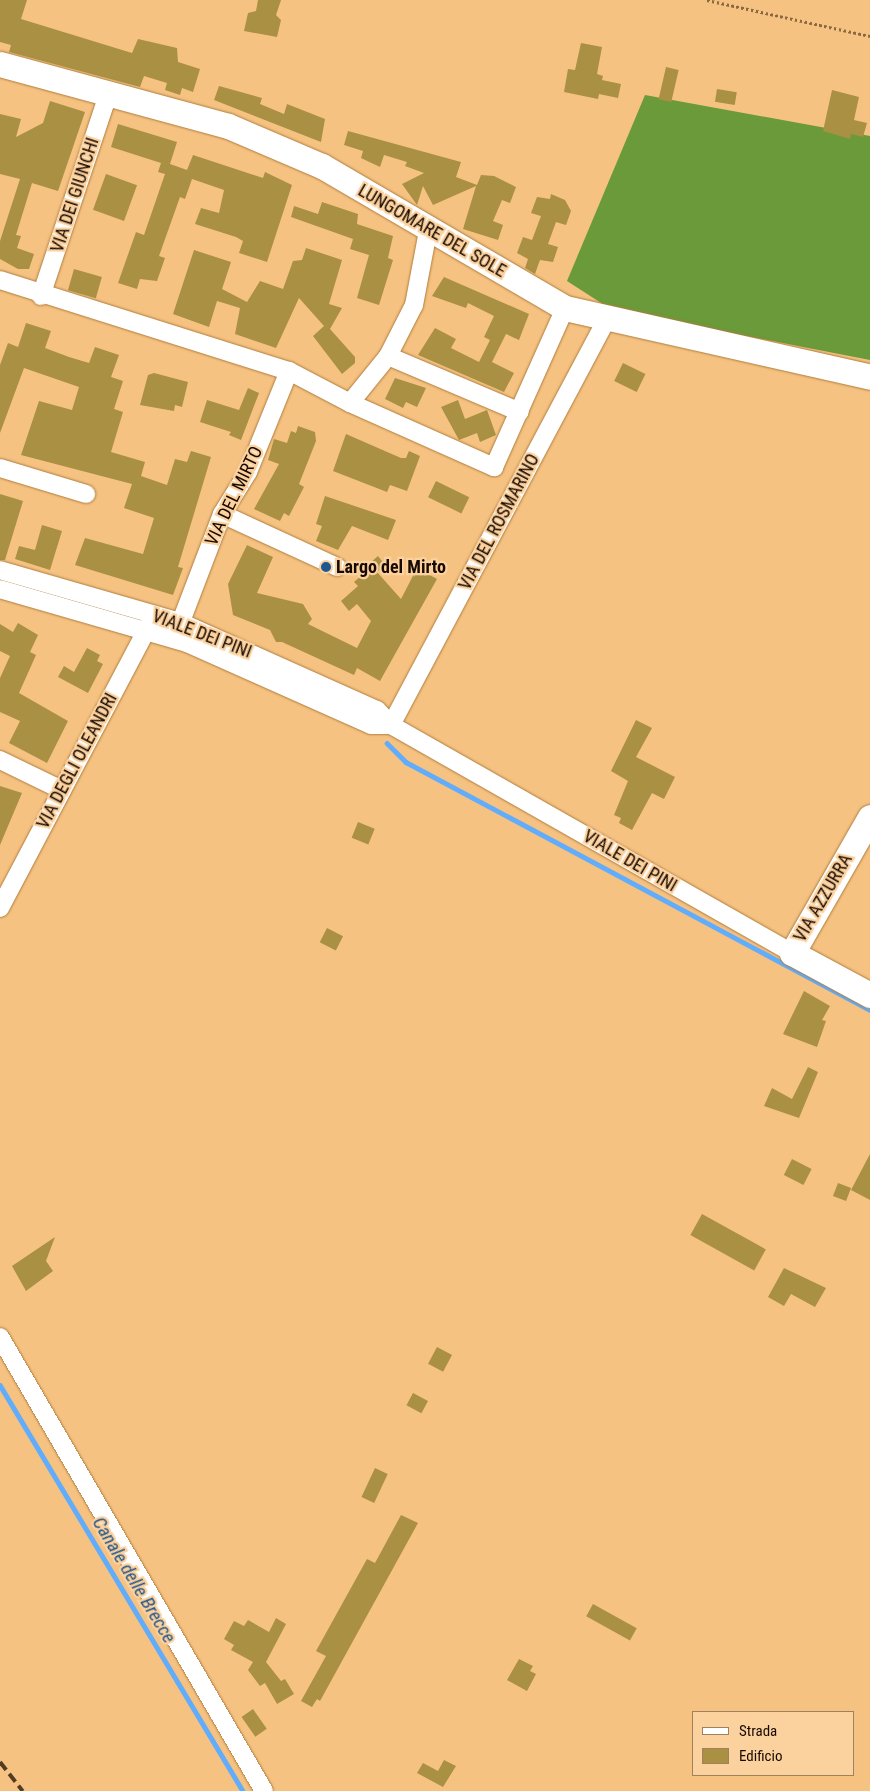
<!DOCTYPE html>
<html>
<head>
<meta charset="utf-8">
<style>
	body { margin:0 }
	#map { position:relative; width:870px; height:1791px; overflow:hidden; background:#f6c281; font-family:"Roboto Condensed",sans-serif }
	div>[style] { position:absolute }
	.forest>* { inset:0; background:#6a9a39 }
	.stream>* { height:4.5px; margin:-2.25px; padding:0 2.25px; transform-origin:2.25px; border-radius:2.25px; background:#61acfb }
	.building>* { inset:0; background:#a99043; transform-origin:0 0 }
	.path>* { height:2.5px; margin-top:-1.25px; transform-origin:0; background:repeating-linear-gradient(90deg,#8b6943 0 2.5px,transparent 0 5px) }
	.roads { filter:drop-shadow(0 0 1px #ae7d3d) drop-shadow(0 0 1px #ae7d3d) }
	.street>* { height:18px; margin:-9px; padding:0 9px; transform-origin:9px; border-radius:9px; background:#fff }
	.secondary>* { height:25px; margin:-12.5px; padding:0 12.5px; transform-origin:12.5px; border-radius:12.5px; background:#fff }
	.rail>* { height:4px; margin-top:-2px; transform-origin:0; background:repeating-linear-gradient(90deg,#543c23 0 10px,transparent 0 15px) }
	.dots>* { width:14px; height:14px; translate:-50% -50%; box-sizing:border-box; border:2px solid #fbd19e; border-radius:50% }
	span { translate:-50% -50%; white-space:nowrap; text-align:center; line-height:1.15; -webkit-text-stroke:4.5px #fbd19e; paint-order:stroke }
	.street-label { font-size:18px; color:#180a00 }
	.poi-label { font-size:18px; color:#180a00; font-weight:700 }
	.left { translate:0 -50%; text-align:left }
	.water-label { font-size:19px; color:#235689; font-style:italic }
	.legend { position:absolute; left:692px; top:1711px; width:162px; height:65px; box-sizing:border-box; background:#fbd19e; border:1px solid #a0815f; margin:0; padding:6px 9px; list-style:none; font-size:15px; color:#180a00 }
	.legend li { display:flex; align-items:center; gap:10px; height:25px }
	.legend b { width:25px; border:1px solid #a0815f }
</style>
</head>
<body>
<div id="map">
	<div class="forest">
		<i style="clip-path:polygon(645px 95px,870px 136px,870px 360px,612px 310px,567px 281px)"></i>
	</div>
	<div class="stream">
		<i style="left:387px;top:743px;width:27px;rotate:45deg"></i>
		<i style="left:406px;top:762px;width:526px;rotate:28.12deg"></i>
		<i style="left:0;top:1385px;width:473px;rotate:59.1deg"></i>
	</div>
	<div class="building">
		<i style="clip-path:polygon(0 0,27px 0,21px 19px,132px 53px,138px 39px,177px 48px,178px 62px,200px 69px,193px 92px,182px 88px,180px 95px,165px 90px,167px 83px,144px 76px,140px 87px,9px 52px,11px 45px,0 42px)"></i>
		<i style="clip-path:polygon(258px 0,281px 0,276px 15px,281px 20px,277px 37px,244px 31px,248px 13px,256px 11px)"></i>
		<i style="clip-path:polygon(581px 43px,602px 47px,597px 74px,603px 76px,602px 80px,621px 84px,618px 98px,599px 94px,598px 99px,564px 92px,568px 69px,575px 70px)"></i>
		<i style="left:666px;top:67px;width:13px;height:33px;rotate:13deg"></i>
		<i style="clip-path:polygon(219px 86px,262px 98px,260px 104px,284px 114px,287px 104px,325px 119px,321px 142px,214px 100px)"></i>
		<i style="left:717px;top:89px;width:20px;height:13px;rotate:9deg"></i>
		<i style="clip-path:polygon(832px 90px,859px 97px,854px 120px,867px 123px,863px 137px,851px 134px,850px 139px,823px 131px)"></i>
		<i style="clip-path:polygon(50px 101px,85px 112px,58px 191px,32px 183px,16px 235px,21px 236px,17px 248px,34px 254px,29px 269px,18px 269px,0 259px,0 241px,20px 179px,0 174px,0 114px,21px 119px,16px 137px,43px 123px)"></i>
		<i style="clip-path:polygon(118px 124px,177px 142px,170px 164px,187px 170px,193px 155px,263px 178px,265px 172px,292px 185px,267px 262px,239px 253px,243px 241px,236px 237px,195px 224px,201px 208px,219px 213px,224px 190px,192px 179px,185px 199px,180px 197px,159px 256px,165px 258px,157px 281px,140px 279px,137px 289px,118px 283px,136px 232px,144px 235px,165px 174px,158px 172px,161px 163px,111px 147px)"></i>
		<i style="clip-path:polygon(348px 131px,461px 162px,456px 177px,477px 185px,481px 175px,494px 176px,516px 187px,510px 203px,502px 200px,493px 221px,503px 225px,498px 240px,463px 229px,476px 186px,433px 205px,423px 186px,417px 205px,402px 184px,424px 173px,405px 166px,407px 162px,384px 155px,380px 167px,361px 158px,363px 151px,344px 145px)"></i>
		<i style="left:106px;top:174px;width:33px;height:38px;rotate:20deg"></i>
		<i style="clip-path:polygon(551px 194px,565px 200px,571px 211px,566px 225px,556px 222px,548px 244px,558px 247px,553px 262px,540px 260px,535px 274px,525px 268px,528px 259px,517px 253px,523px 237px,532px 240px,541px 216px,531px 213px,537px 197px,550px 199px)"></i>
		<i style="clip-path:polygon(322px 202px,358px 214px,357px 224px,393px 236px,388px 258px,393px 260px,379px 305px,357px 298px,369px 255px,350px 249px,353px 239px,291px 217px,294px 206px,318px 214px)"></i>
		<i style="clip-path:polygon(306px 248px,342px 260px,329px 304px,342px 308px,330px 329px,355px 357px,355px 363px,342px 374px,313px 336px,324px 326px,299px 298px,276px 348px,235px 334px,240px 308px,217px 301px,209px 327px,173px 314px,194px 250px,231px 262px,222px 289px,247px 302px,260px 281px,283px 289px,293px 261px,302px 260px)"></i>
		<i style="left:74px;top:269px;width:29px;height:22px;rotate:16deg"></i>
		<i style="clip-path:polygon(444px 277px,529px 314px,519px 340px,506px 334px,492px 362px,514px 373px,504px 392px,418px 355px,435px 328px,456px 339px,451px 348px,479px 362px,490px 340px,484px 337px,494px 316px,468px 303px,466px 308px,432px 296px)"></i>
		<i style="clip-path:polygon(26px 323px,51px 331px,45px 348px,69px 357px,89px 363px,95px 347px,119px 355px,111px 377px,123px 381px,114px 409px,123px 412px,111px 452px,145px 462px,141px 476px,167px 485px,175px 459px,187px 462px,191px 451px,211px 457px,178px 567px,183px 568px,173px 595px,75px 565px,85px 538px,143px 554px,154px 518px,124px 508px,132px 484px,21px 455px,39px 401px,72px 410px,79px 387px,24px 368px,0 433px,0 365px,8px 343px,18px 347px)"></i>
		<i style="left:623px;top:363px;width:25px;height:20px;rotate:26deg"></i>
		<i style="clip-path:polygon(154px 373px,188px 382px,182px 407px,175px 405px,174px 411px,140px 405px,148px 375px)"></i>
		<i style="clip-path:polygon(395px 378px,426px 388px,417px 407px,406px 402px,403px 408px,385px 399px)"></i>
		<i style="clip-path:polygon(248px 388px,259px 393px,241px 440px,229px 435px,231px 432px,200px 422px,207px 400px,239px 410px)"></i>
		<i style="clip-path:polygon(458px 400px,465px 419px,487px 410px,496px 435px,480px 442px,477px 433px,459px 440px,441px 407px)"></i>
		<i style="clip-path:polygon(298px 426px,315px 432px,316px 441px,299px 484px,304px 487px,289px 516px,284px 513px,280px 521px,254px 509px,279px 464px,268px 460px,274px 439px,287px 443px,291px 431px,296px 433px)"></i>
		<i style="clip-path:polygon(346px 434px,401px 458px,406px 458px,409px 451px,420px 456px,407px 491px,390px 485px,387px 492px,333px 471px)"></i>
		<i style="left:436px;top:481px;width:37px;height:18px;rotate:26deg"></i>
		<i style="clip-path:polygon(0 494px,23px 501px,5px 560px,0 560px)"></i>
		<i style="clip-path:polygon(325px 496px,396px 520px,388px 540px,352px 526px,338px 550px,316px 541px,322px 526px,316px 524px)"></i>
		<i style="clip-path:polygon(42px 525px,62px 531px,50px 570px,15px 559px,19px 546px,35px 550px)"></i>
		<i style="clip-path:polygon(247px 545px,273px 557px,257px 593px,303px 604px,312px 619px,308px 624px,357px 648px,371px 621px,357px 604px,349px 611px,341px 601px,358px 586px,354px 582px,363px 574px,360px 572px,378px 556px,385px 565px,377px 572px,401px 599px,417px 568px,437px 579px,380px 681px,357px 668px,354px 675px,282px 642px,276px 642px,270px 630px,233px 615px,228px 584px)"></i>
		<i style="clip-path:polygon(18px 623px,38px 635px,30px 652px,36px 655px,19px 693px,68px 721px,47px 763px,9px 743px,20px 721px,0 712px,0 678px,10px 656px,0 651px,0 624px,13px 632px)"></i>
		<i style="clip-path:polygon(87px 648px,100px 655px,97px 661px,103px 664px,88px 693px,58px 677px,64px 666px,74px 672px)"></i>
		<i style="clip-path:polygon(636px 720px,652px 728px,636px 757px,675px 777px,664px 799px,652px 793px,632px 830px,619px 823px,621px 818px,614px 815px,628px 781px,611px 771px)"></i>
		<i style="clip-path:polygon(0 786px,22px 793px,0 845px)"></i>
		<i style="left:358px;top:822px;width:18px;height:17px;rotate:22deg"></i>
		<i style="left:327px;top:928px;width:18px;height:16px;rotate:27deg"></i>
		<i style="clip-path:polygon(804px 991px,830px 1006px,822px 1020px,826px 1021px,817px 1047px,783px 1034px)"></i>
		<i style="clip-path:polygon(808px 1067px,818px 1072px,799px 1118px,764px 1106px,772px 1088px,792px 1099px)"></i>
		<i style="clip-path:polygon(870px 1154px,870px 1200px,851px 1190px)"></i>
		<i style="left:792px;top:1159px;width:22px;height:18px;rotate:27deg"></i>
		<i style="left:838px;top:1183px;width:14px;height:14px;rotate:21deg"></i>
		<i style="left:702px;top:1214px;width:73px;height:24px;rotate:29deg"></i>
		<i style="clip-path:polygon(55px 1237px,46px 1261px,53px 1271px,26px 1291px,12px 1266px)"></i>
		<i style="clip-path:polygon(784px 1268px,826px 1288px,815px 1307px,791px 1294px,784px 1306px,768px 1297px)"></i>
		<i style="left:437px;top:1347px;width:17px;height:19px;rotate:28deg"></i>
		<i style="left:413px;top:1393px;width:17px;height:14px;rotate:28deg"></i>
		<i style="left:375px;top:1468px;width:14px;height:32px;rotate:25deg"></i>
		<i style="clip-path:polygon(401px 1515px,418px 1523px,320px 1701px,317px 1699px,312px 1707px,301px 1701px,326px 1656px,316px 1651px,367px 1559px,375px 1563px)"></i>
		<i style="left:593px;top:1604px;width:50px;height:14px;rotate:29deg"></i>
		<i style="clip-path:polygon(276px 1618px,286px 1624px,266px 1662px,281px 1681px,285px 1679px,294px 1694px,277px 1704px,265px 1683px,260px 1686px,248px 1670px,253px 1662px,231px 1650px,234px 1645px,224px 1639px,234px 1621px,244px 1626px,248px 1620px,269px 1632px)"></i>
		<i style="clip-path:polygon(519px 1659px,533px 1666px,530px 1671px,536px 1674px,527px 1691px,507px 1680px)"></i>
		<i style="left:253px;top:1709px;width:24px;height:14px;rotate:55deg"></i>
		<i style="clip-path:polygon(444px 1760px,456px 1766px,443px 1787px,417px 1773px,423px 1763px,438px 1771px)"></i>
	</div>
	<div class="path">
		<i style="left:707px;top:0;width:167px;rotate:12.5deg"></i>
	</div>
	<div class="roads">
		<div class="street">
			<i style="left:0;top:280px;width:303px;rotate:17.5deg"></i>
			<i style="left:289px;top:371px;width:69px;rotate:27.7deg"></i>
			<i style="left:350px;top:403px;width:158px;rotate:24deg"></i>
			<i style="left:494px;top:467px;width:174px;rotate:-65.9deg"></i>
			<i style="left:41px;top:296px;width:212px;rotate:-71.6deg"></i>
			<i style="left:388px;top:356px;width:143px;rotate:23deg"></i>
			<i style="left:350px;top:403px;width:60px;rotate:-51deg"></i>
			<i style="left:388px;top:356px;width:57px;rotate:-63deg"></i>
			<i style="left:414px;top:305px;width:75px;rotate:-79.3deg"></i>
			<i style="left:0;top:468px;width:90px;rotate:16.8deg"></i>
			<i style="left:222px;top:514px;width:127px;rotate:24.7deg"></i>
			<i style="left:0;top:570px;width:187px;rotate:16.1deg"></i>
			<i style="left:180px;top:622px;width:216px;rotate:24.1deg"></i>
			<i style="left:377px;top:710px;width:21px;rotate:47deg"></i>
			<i style="left:391px;top:725px;width:461px;rotate:29.6deg"></i>
			<i style="left:0;top:589px;width:195px;rotate:16.1deg"></i>
			<i style="left:187px;top:643px;width:201px;rotate:24deg"></i>
			<i style="left:371px;top:725px;width:20px"></i>
			<i style="left:177px;top:632px;width:126px;rotate:-69.1deg"></i>
			<i style="left:222px;top:514px;width:49px;rotate:-58.2deg"></i>
			<i style="left:248px;top:472px;width:109px;rotate:-67.9deg"></i>
			<i style="left:391px;top:725px;width:459px;rotate:-62deg"></i>
			<i style="left:0;top:760px;width:69px;rotate:25.8deg"></i>
			<i style="left:0;top:908px;width:322px;rotate:-62.2deg"></i>
			<i style="left:0;top:1337px;width:525px;rotate:59.82deg"></i>
		</div>
		<div class="secondary">
			<i style="left:0;top:64px;width:236px;rotate:15.2deg"></i>
			<i style="left:228px;top:126px;width:102px;rotate:23.1deg"></i>
			<i style="left:322px;top:166px;width:281px;rotate:30.3deg"></i>
			<i style="left:565px;top:308px;width:313px;rotate:12.7deg"></i>
			<i style="left:870px;top:817px;width:157px;rotate:119.8deg"></i>
			<i style="left:792px;top:953px;width:89px;rotate:28.3deg"></i>
		</div>
	</div>
	<div class="rail">
		<i style="left:0;top:1762px;width:37px;rotate:52deg"></i>
	</div>
	<div class="dots">
		<i style="left:326px;top:567px;background:#20578f"></i>
	</div>
	<div class="street-label">
		<span style="left:75px;top:195px;rotate:-72deg">VIA DEI GIUNCHI</span>
		<span style="left:432px;top:231px;rotate:30deg">LUNGOMARE DEL SOLE</span>
		<span style="left:234px;top:496px;rotate:-64deg">VIA DEL MIRTO</span>
		<span style="left:499px;top:522px;rotate:-62deg">VIA DEL ROSMARINO</span>
		<span style="left:202px;top:634px;rotate:21deg">VIALE DEI PINI</span>
		<span style="left:77px;top:761px;rotate:-62deg">VIA DEGLI OLEANDRI</span>
		<span style="left:630px;top:861px;rotate:30deg">VIALE DEI PINI</span>
		<span style="left:823px;top:898px;rotate:-60deg">VIA AZZURRA</span>
	</div>
	<div class="poi-label">
		<span class="left" style="left:336px;top:567px">Largo del Mirto</span>
	</div>
	<div class="water-label">
		<span style="left:134px;top:1580px;rotate:59deg">Canale delle Brecce</span>
	</div>
	<ul class="legend">
	<li><b style="height:6px;background:#fff"></b>Strada</li>
	<li><b style="height:14px;background:#a99043"></b>Edificio</li>
	</ul>
</div>
</body>
</html>
